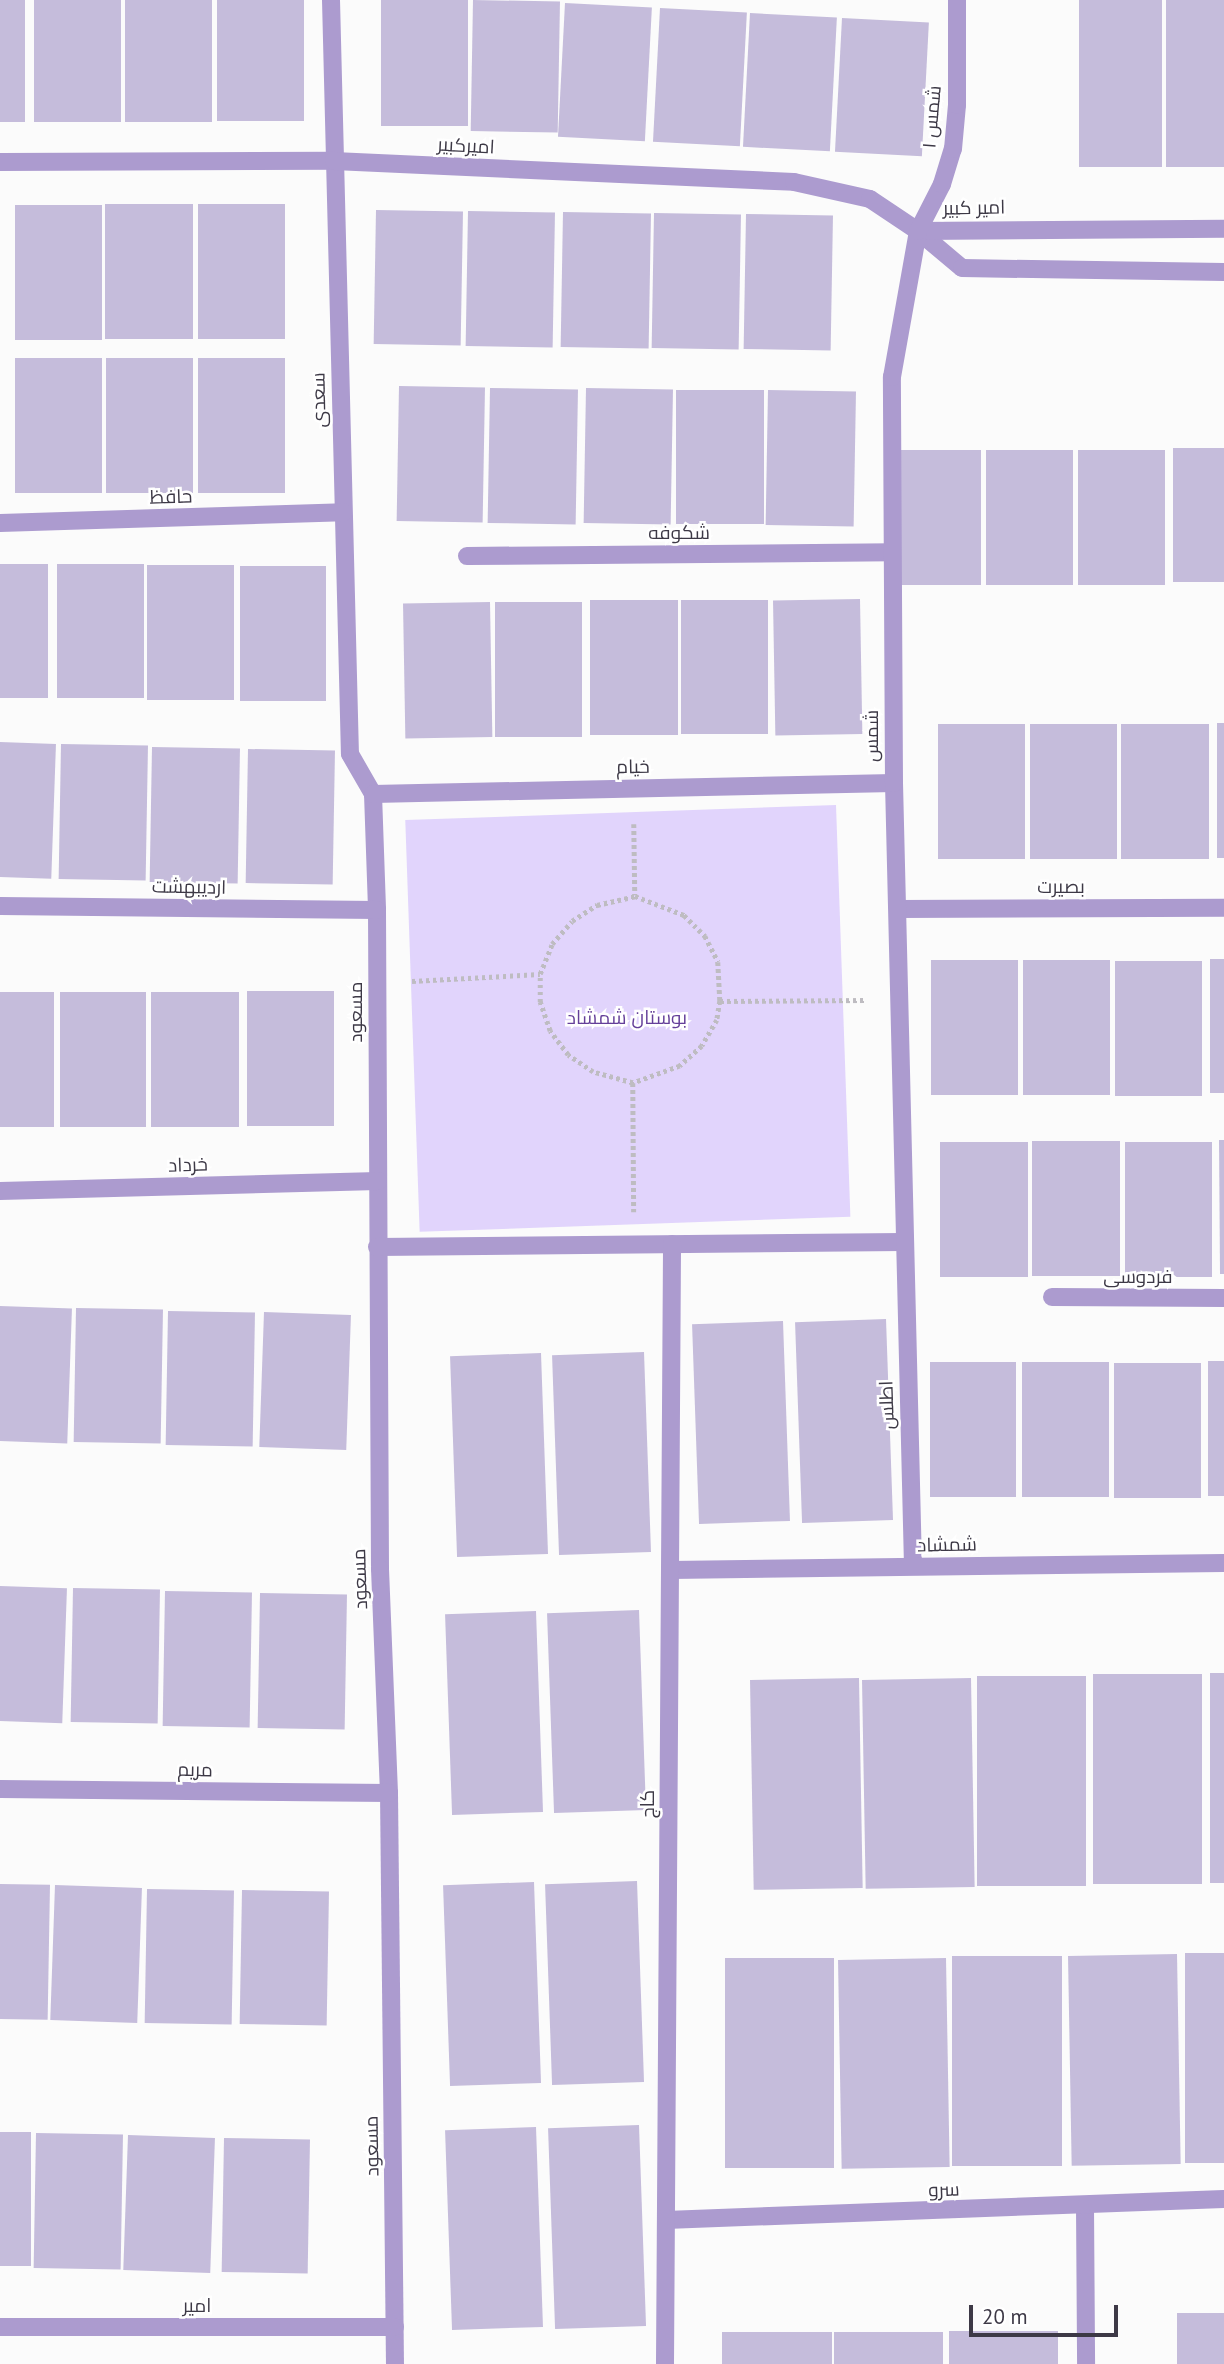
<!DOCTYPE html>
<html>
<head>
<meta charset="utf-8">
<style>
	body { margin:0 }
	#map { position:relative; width:1224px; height:2364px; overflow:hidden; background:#fbfbfb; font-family:"PT Sans",Cairo,sans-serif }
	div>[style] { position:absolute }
	.green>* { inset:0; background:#e1d4fc; transform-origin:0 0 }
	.building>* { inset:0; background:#c5bcdb; transform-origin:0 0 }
	.path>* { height:4.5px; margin-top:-2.25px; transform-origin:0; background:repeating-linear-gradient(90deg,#bebcc1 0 3.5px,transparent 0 7px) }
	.minor>* { height:18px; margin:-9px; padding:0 9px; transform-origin:9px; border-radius:9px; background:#ac9bcf }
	span { translate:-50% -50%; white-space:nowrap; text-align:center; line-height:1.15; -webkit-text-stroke:5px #fff; paint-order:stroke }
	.street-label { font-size:19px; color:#3d3946 }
	.park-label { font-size:19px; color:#643f99 }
	.scale { position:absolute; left:969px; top:2305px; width:149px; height:32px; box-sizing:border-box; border:4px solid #3d3946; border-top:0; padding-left:9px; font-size:21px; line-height:24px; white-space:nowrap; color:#3d3946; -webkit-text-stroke:5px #fff; paint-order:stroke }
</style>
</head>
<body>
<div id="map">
	<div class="green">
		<i style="left:836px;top:805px;width:412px;height:431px;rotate:88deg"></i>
	</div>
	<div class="building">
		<i style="left:0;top:0;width:25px;height:122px"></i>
		<i style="left:34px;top:0;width:87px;height:122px"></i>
		<i style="left:125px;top:0;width:87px;height:122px"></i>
		<i style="left:217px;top:0;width:87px;height:121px"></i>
		<i style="left:381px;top:0;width:87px;height:126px"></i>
		<i style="left:473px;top:0;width:87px;height:131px;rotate:1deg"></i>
		<i style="left:1079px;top:0;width:83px;height:167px"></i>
		<i style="left:1166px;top:0;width:58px;height:167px"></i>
		<i style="left:565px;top:3px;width:87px;height:134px;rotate:3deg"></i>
		<i style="left:660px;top:8px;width:87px;height:134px;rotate:3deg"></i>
		<i style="left:750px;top:13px;width:87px;height:134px;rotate:3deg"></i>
		<i style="left:842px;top:18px;width:87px;height:134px;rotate:3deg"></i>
		<i style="left:105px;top:204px;width:88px;height:135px"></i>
		<i style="left:285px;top:204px;width:135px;height:87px;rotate:90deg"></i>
		<i style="left:15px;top:205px;width:87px;height:135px"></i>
		<i style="left:376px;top:210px;width:87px;height:134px;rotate:1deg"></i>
		<i style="left:468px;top:211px;width:87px;height:135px;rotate:1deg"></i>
		<i style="left:563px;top:212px;width:88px;height:135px;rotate:1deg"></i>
		<i style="left:654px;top:213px;width:87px;height:135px;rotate:1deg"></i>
		<i style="left:746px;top:214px;width:87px;height:135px;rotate:1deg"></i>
		<i style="left:102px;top:358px;width:135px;height:87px;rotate:90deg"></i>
		<i style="left:106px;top:358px;width:87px;height:135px"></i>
		<i style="left:198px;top:358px;width:87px;height:135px"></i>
		<i style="left:399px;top:386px;width:86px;height:135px;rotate:1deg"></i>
		<i style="left:490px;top:388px;width:88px;height:135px;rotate:1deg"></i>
		<i style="left:586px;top:388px;width:87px;height:135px;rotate:1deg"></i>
		<i style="left:676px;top:390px;width:88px;height:134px"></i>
		<i style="left:768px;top:390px;width:88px;height:135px;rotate:1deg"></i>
		<i style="left:1224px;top:448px;width:134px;height:51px;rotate:90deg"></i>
		<i style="left:893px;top:450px;width:88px;height:135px"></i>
		<i style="left:986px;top:450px;width:87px;height:135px"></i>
		<i style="left:1078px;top:450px;width:87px;height:135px"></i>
		<i style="left:0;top:564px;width:48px;height:134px"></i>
		<i style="left:57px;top:564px;width:87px;height:134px"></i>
		<i style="left:147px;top:565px;width:87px;height:135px"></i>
		<i style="left:240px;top:566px;width:86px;height:135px"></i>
		<i style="left:860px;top:599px;width:135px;height:87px;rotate:89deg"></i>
		<i style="left:678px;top:600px;width:135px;height:88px;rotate:90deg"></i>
		<i style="left:768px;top:600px;width:134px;height:87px;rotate:90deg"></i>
		<i style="left:490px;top:602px;width:135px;height:87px;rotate:89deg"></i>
		<i style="left:495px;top:602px;width:87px;height:135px"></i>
		<i style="left:1217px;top:723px;width:7px;height:135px"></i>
		<i style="left:938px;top:724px;width:87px;height:135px"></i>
		<i style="left:1030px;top:724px;width:87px;height:135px"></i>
		<i style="left:1209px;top:724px;width:135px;height:88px;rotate:90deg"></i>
		<i style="left:0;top:742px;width:56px;height:135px;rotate:2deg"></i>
		<i style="left:61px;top:744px;width:87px;height:135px;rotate:1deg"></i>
		<i style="left:152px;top:747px;width:88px;height:135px;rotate:1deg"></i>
		<i style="left:248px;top:749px;width:87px;height:134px;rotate:1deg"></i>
		<i style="left:1210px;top:959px;width:14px;height:134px"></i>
		<i style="left:931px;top:960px;width:87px;height:135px"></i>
		<i style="left:1023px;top:960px;width:87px;height:135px"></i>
		<i style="left:1115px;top:961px;width:87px;height:135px"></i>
		<i style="left:247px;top:991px;width:87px;height:135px"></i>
		<i style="left:0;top:992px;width:54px;height:135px"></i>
		<i style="left:60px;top:992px;width:86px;height:135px"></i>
		<i style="left:151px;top:992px;width:88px;height:135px"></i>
		<i style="clip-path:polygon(1219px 1140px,1224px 1140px,1224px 1274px,1220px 1274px)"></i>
		<i style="left:1032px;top:1141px;width:88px;height:135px"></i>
		<i style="left:940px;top:1142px;width:88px;height:135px"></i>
		<i style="left:1125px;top:1142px;width:87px;height:135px"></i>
		<i style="left:0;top:1306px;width:72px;height:135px;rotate:2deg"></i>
		<i style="left:76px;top:1308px;width:87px;height:134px;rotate:1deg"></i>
		<i style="left:168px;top:1311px;width:87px;height:134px;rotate:1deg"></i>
		<i style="left:264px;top:1312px;width:87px;height:135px;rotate:2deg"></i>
		<i style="left:886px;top:1319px;width:201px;height:91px;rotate:88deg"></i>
		<i style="left:783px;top:1321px;width:200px;height:91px;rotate:88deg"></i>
		<i style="left:644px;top:1352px;width:200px;height:92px;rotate:88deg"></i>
		<i style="left:541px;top:1353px;width:201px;height:91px;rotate:88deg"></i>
		<i style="left:1208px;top:1361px;width:16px;height:135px"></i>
		<i style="left:930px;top:1362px;width:86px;height:135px"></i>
		<i style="left:1109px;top:1362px;width:135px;height:87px;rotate:90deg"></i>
		<i style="left:1201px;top:1363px;width:135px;height:87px;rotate:90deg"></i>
		<i style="left:0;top:1586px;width:67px;height:135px;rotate:2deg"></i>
		<i style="left:73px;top:1588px;width:87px;height:134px;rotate:1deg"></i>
		<i style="left:165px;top:1591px;width:87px;height:135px;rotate:1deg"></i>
		<i style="left:260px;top:1593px;width:87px;height:135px;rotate:1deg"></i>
		<i style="left:639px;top:1610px;width:200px;height:92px;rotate:88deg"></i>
		<i style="left:536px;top:1611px;width:201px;height:91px;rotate:88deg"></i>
		<i style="left:1210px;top:1673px;width:14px;height:210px"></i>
		<i style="left:1202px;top:1674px;width:210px;height:109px;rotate:90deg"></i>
		<i style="left:977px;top:1676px;width:109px;height:210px"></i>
		<i style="left:859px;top:1678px;width:210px;height:109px;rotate:89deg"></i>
		<i style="left:971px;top:1678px;width:209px;height:109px;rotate:89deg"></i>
		<i style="left:637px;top:1881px;width:201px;height:92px;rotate:88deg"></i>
		<i style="left:534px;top:1882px;width:201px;height:91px;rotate:88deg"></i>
		<i style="left:0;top:1884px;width:50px;height:135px;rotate:1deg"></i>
		<i style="left:55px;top:1885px;width:87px;height:135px;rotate:2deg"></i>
		<i style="left:147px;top:1889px;width:87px;height:134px;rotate:1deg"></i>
		<i style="left:242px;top:1890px;width:87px;height:134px;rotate:1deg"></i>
		<i style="left:1185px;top:1953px;width:39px;height:210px"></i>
		<i style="left:1177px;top:1954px;width:210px;height:109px;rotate:89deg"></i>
		<i style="left:952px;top:1956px;width:110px;height:210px"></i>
		<i style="left:834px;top:1958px;width:210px;height:109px;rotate:90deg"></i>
		<i style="left:946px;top:1958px;width:209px;height:108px;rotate:89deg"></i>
		<i style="left:639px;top:2125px;width:201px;height:91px;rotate:88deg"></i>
		<i style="left:536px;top:2127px;width:200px;height:91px;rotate:88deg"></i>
		<i style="left:0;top:2132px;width:31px;height:134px"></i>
		<i style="left:36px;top:2133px;width:87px;height:135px;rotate:1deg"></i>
		<i style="left:128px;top:2135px;width:87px;height:135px;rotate:2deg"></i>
		<i style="left:224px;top:2138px;width:86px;height:134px;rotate:1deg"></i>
		<i style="left:1224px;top:2313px;width:51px;height:47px;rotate:90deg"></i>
		<i style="left:949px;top:2331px;width:109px;height:33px"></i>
		<i style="left:832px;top:2332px;width:32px;height:110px;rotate:90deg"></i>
		<i style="left:943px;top:2332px;width:32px;height:109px;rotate:90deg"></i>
	</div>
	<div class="path">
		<i style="left:634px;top:824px;width:71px;rotate:89.2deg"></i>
		<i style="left:635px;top:896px;width:53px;rotate:21.2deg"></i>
		<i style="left:684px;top:915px;width:30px;rotate:45deg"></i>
		<i style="left:705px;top:936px;width:29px;rotate:63deg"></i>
		<i style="left:718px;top:962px;width:39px;rotate:87deg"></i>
		<i style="left:720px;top:1001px;width:19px;rotate:99deg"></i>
		<i style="left:717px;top:1020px;width:30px;rotate:120deg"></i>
		<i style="left:702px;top:1046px;width:30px;rotate:138deg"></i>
		<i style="left:680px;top:1066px;width:50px;rotate:160.1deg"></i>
		<i style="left:633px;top:1083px;width:41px;rotate:-164.6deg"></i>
		<i style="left:593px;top:1072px;width:30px;rotate:-146deg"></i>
		<i style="left:568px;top:1055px;width:30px;rotate:-127deg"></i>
		<i style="left:550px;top:1031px;width:31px;rotate:-109deg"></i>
		<i style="left:540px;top:1002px;width:28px;rotate:-90deg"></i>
		<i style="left:540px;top:974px;width:32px;rotate:-68deg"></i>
		<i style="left:552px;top:944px;width:30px;rotate:-49deg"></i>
		<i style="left:572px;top:921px;width:30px;rotate:-33deg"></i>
		<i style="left:597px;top:905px;width:39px;rotate:-13deg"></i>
		<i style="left:412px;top:981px;width:128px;rotate:-3.1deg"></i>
		<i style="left:720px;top:1001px;width:146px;rotate:-0.4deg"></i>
		<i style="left:633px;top:1083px;width:129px;rotate:89.6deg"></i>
	</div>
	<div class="minor">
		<i style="left:331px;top:0;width:754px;rotate:88.56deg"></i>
		<i style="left:350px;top:754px;width:46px;rotate:60.1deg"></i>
		<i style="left:373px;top:794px;width:116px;rotate:88deg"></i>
		<i style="left:377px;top:910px;width:659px;rotate:89.74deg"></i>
		<i style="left:380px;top:1569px;width:224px;rotate:87.7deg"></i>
		<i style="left:389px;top:1793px;width:571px;rotate:89.4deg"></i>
		<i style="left:0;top:162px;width:334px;rotate:-0.2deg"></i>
		<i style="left:334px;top:161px;width:460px;rotate:2.6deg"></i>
		<i style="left:794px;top:182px;width:78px;rotate:12.6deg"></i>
		<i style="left:870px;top:199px;width:58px;rotate:33.7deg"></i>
		<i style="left:918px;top:231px;width:57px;rotate:40.1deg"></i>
		<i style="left:962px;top:268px;width:262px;rotate:0.9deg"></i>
		<i style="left:918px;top:231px;width:306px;rotate:-0.4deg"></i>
		<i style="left:0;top:523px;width:343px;rotate:-1.8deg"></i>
		<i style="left:467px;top:556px;width:425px;rotate:-0.5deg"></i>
		<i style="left:373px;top:794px;width:521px;rotate:-1.21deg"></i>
		<i style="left:0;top:906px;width:377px;rotate:0.6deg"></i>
		<i style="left:898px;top:909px;width:326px;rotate:-0.2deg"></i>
		<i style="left:0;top:1191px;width:378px;rotate:-1.5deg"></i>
		<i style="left:377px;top:1247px;width:526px;rotate:-0.54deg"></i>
		<i style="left:1052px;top:1297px;width:172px;rotate:0.3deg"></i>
		<i style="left:913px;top:1566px;width:783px;rotate:-91.39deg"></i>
		<i style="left:894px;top:783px;width:406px;rotate:-90.3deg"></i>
		<i style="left:892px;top:377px;width:148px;rotate:-79.9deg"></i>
		<i style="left:918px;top:231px;width:53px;rotate:-62.9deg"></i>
		<i style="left:942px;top:184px;width:37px;rotate:-73deg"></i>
		<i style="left:953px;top:149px;width:44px;rotate:-84.8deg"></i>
		<i style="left:957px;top:105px;width:105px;rotate:-90deg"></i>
		<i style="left:671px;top:1570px;width:553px;rotate:-0.73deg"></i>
		<i style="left:0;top:1789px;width:389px;rotate:0.6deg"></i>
		<i style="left:1085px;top:2207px;width:157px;rotate:89.6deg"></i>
		<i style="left:666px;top:2220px;width:558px;rotate:-2.16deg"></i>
		<i style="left:0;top:2327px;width:395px"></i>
		<i style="left:665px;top:2364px;width:1120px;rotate:-89.64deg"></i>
	</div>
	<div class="street-label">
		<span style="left:932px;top:117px;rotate:-85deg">شمس ۱</span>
		<span style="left:466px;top:146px;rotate:3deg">امیرکبیر</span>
		<span style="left:974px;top:208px;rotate:-1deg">امیر کبیر</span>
		<span style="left:319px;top:400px;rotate:-91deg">سعدی</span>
		<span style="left:171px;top:497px;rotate:-2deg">حافظ</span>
		<span style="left:679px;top:533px">شکوفه</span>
		<span style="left:872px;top:736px;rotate:-90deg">شمس</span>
		<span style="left:633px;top:767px;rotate:-1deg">خیام</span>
		<span style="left:189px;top:887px;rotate:1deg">اردیبهشت</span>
		<span style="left:1061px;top:887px">بصیرت</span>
		<span style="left:356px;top:1012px;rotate:-90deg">مسعود</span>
		<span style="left:188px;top:1165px;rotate:-2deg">خرداد</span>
		<span style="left:1138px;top:1277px">فردوسی</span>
		<span style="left:887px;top:1405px;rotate:-92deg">اطلس</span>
		<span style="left:947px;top:1545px;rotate:-1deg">شمشاد</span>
		<span style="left:360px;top:1579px;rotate:-92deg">مسعود</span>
		<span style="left:195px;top:1770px;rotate:1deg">مریم</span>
		<span style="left:648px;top:1804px;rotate:-90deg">کاج</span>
		<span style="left:372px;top:2146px;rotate:-91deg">مسعود</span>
		<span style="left:944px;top:2190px;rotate:-2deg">سرو</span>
		<span style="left:197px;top:2306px">امیر</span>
	</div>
	<div class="park-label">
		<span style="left:627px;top:1018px">بوستان شمشاد</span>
	</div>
	<div class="scale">20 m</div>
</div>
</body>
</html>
